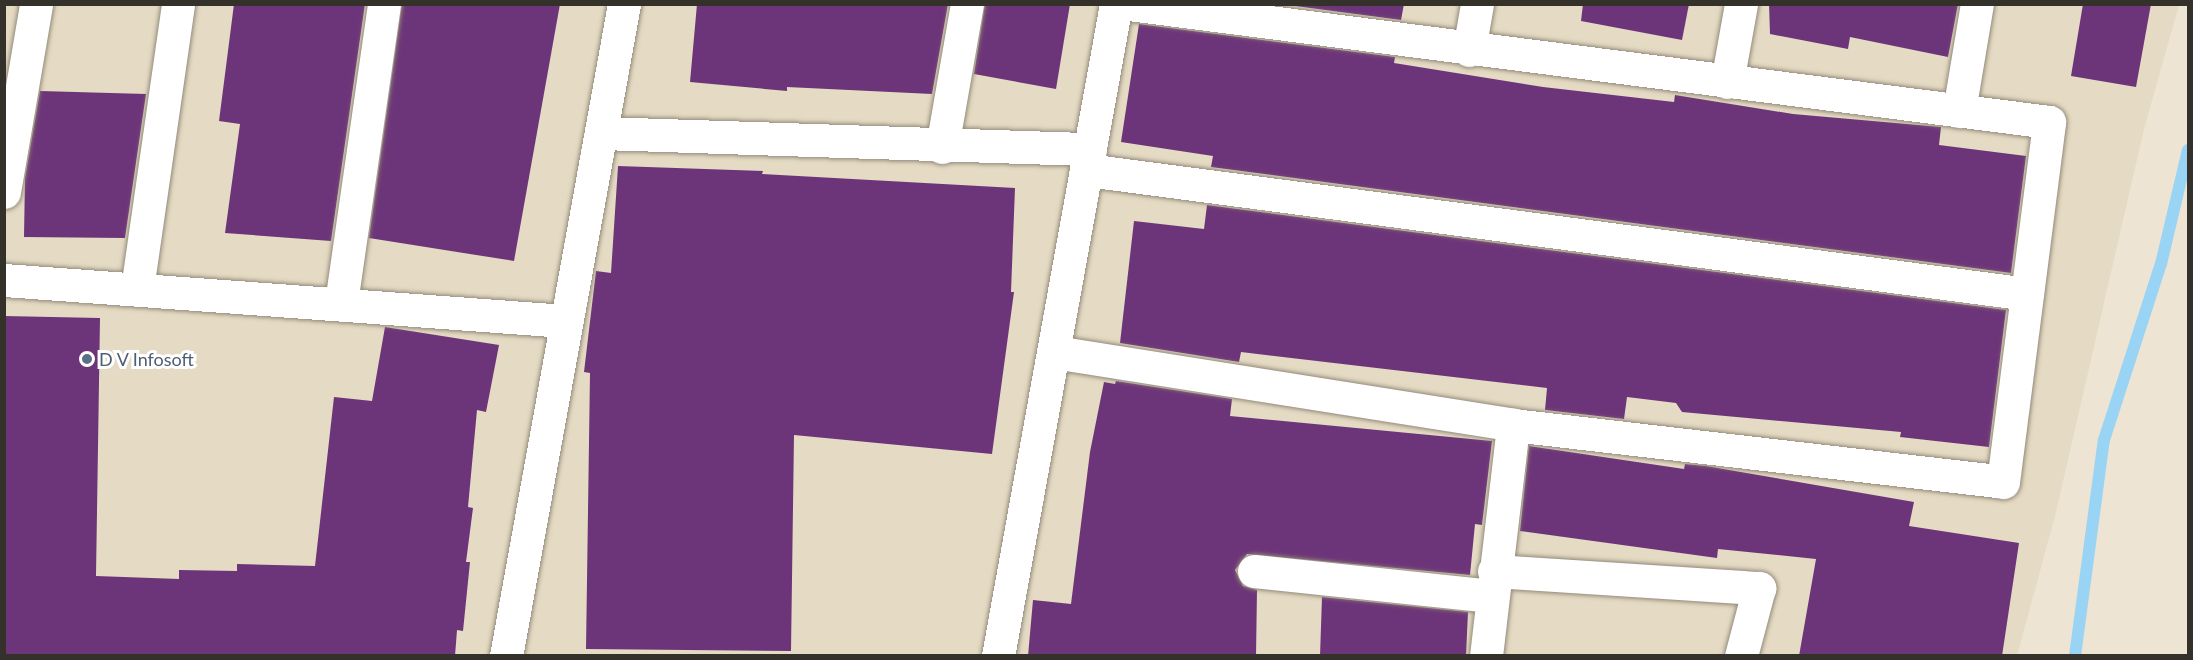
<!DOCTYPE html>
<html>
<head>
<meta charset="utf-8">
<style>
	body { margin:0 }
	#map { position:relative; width:2193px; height:660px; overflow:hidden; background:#ede4d4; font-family:Lato,sans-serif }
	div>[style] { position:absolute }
	.built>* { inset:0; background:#e5dac3 }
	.stream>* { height:12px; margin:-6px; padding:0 6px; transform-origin:6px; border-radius:6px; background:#9ad4f4 }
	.building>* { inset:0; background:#6d3579 }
	.roads { filter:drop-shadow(0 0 2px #928a7b) drop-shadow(0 0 2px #928a7b) }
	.minor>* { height:33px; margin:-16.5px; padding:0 16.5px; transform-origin:16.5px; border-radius:16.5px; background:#fff }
	.dots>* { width:16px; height:16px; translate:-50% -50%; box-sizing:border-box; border:3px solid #fff; border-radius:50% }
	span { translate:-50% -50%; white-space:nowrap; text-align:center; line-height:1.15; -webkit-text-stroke:6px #fff; paint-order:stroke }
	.service-label { font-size:18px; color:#4e5e75 }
	.left { translate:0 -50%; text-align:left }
	.frame { position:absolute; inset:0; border:6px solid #34302a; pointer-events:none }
</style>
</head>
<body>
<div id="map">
	<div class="built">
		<i style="clip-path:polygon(4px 5px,2179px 5px,2144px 129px,2055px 516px,2017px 656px,5px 655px)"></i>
	</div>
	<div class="stream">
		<i style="left:2075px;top:656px;width:218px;rotate:-82.4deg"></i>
		<i style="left:2104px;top:440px;width:185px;rotate:-72.1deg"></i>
		<i style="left:2161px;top:264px;width:117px;rotate:-76.7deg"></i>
	</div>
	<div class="building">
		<i style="clip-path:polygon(234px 4px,365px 4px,331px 241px,225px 233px,240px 124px,219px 121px)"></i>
		<i style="clip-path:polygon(402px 4px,560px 4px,514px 261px,369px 238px)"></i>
		<i style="clip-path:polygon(697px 4px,948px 4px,932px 94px,787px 87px,787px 91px,690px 82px)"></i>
		<i style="clip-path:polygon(985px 4px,1070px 4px,1056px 89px,974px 74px)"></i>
		<i style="clip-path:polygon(1280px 4px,1404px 4px,1401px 20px)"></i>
		<i style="clip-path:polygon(1583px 4px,1689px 4px,1682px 40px,1581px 21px)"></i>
		<i style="clip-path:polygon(1769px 4px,1958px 4px,1948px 57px,1850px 37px,1848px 49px,1770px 34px)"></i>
		<i style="clip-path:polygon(2083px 4px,2151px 4px,2136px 87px,2071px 76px)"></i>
		<i style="clip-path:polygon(1139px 24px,1395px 57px,1394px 63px,1543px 87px,1674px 102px,1675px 95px,1793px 114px,1941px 127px,1939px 145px,2026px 156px,2011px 273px,1211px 167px,1213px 156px,1121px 142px)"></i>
		<i style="clip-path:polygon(40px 91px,146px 94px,125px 238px,24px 237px,25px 178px)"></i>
		<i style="clip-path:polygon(618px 166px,763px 171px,762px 174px,1015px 188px,1011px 292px,1014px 292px,992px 454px,794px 435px,791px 651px,586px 649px,590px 373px,584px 372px,596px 271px,611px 273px)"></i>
		<i style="clip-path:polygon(1207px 205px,2006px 310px,1989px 447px,1900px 437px,1901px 432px,1682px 412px,1676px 403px,1627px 397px,1624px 419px,1545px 410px,1547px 388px,1241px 352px,1239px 362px,1120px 343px,1134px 221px,1204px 229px)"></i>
		<i style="clip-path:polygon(4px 316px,100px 318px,96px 576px,179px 579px,179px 570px,237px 571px,237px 564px,315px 566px,334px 397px,372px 401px,385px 327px,499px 345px,486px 412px,477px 410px,468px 507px,473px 508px,466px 562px,470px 562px,463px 631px,457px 630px,455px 656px,4px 656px)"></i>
		<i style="clip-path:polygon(1116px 381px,1232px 399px,1230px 416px,1492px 441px,1482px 525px,1475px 524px,1470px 575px,1247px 554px,1235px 570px,1243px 586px,1257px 590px,1256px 656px,1028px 656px,1033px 600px,1071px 604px,1090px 452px,1104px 382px,1115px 384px)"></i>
		<i style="clip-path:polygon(1529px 446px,1684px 469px,1685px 464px,1706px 466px,1914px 502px,1909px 526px,2019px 543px,2002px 656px,1799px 656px,1816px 559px,1718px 549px,1717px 558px,1520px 531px)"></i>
		<i style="clip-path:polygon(1322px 597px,1468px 612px,1466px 656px,1320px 656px)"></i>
	</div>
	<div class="roads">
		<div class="minor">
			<i style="left:1469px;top:50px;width:47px;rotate:-80.1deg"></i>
			<i style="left:1727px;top:82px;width:79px;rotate:-79.8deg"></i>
			<i style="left:1959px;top:111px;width:109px;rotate:-80.5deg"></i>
			<i style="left:602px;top:133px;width:488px;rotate:1.9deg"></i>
			<i style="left:942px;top:147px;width:145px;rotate:-80.1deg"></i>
			<i style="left:1087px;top:170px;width:948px;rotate:7.51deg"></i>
			<i style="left:4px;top:192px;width:191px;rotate:-80.3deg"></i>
			<i style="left:4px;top:280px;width:562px;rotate:4.18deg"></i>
			<i style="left:137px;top:289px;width:288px;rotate:-81.8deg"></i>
			<i style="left:341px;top:303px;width:302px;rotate:-81.8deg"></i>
			<i style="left:1054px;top:352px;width:465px;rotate:9deg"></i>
			<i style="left:1513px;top:425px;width:493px;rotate:6.6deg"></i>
			<i style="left:2003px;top:482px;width:363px;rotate:-82.7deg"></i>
			<i style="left:2049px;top:122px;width:928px;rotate:-172.69deg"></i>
			<i style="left:1254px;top:571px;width:239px;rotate:6deg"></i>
			<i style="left:1494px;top:571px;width:266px;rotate:3.7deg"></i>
			<i style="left:1759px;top:588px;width:70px;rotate:104.8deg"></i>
			<i style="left:506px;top:656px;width:663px;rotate:-79.74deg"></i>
			<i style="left:998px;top:656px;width:663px;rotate:-79.74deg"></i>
			<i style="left:1486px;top:656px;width:233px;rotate:-83.3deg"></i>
		</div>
	</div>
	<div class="dots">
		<i style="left:87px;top:359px;background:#5c6f8a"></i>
	</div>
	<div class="service-label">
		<span class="left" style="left:99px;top:359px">D V Infosoft</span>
	</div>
	<div class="frame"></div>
</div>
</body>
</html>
